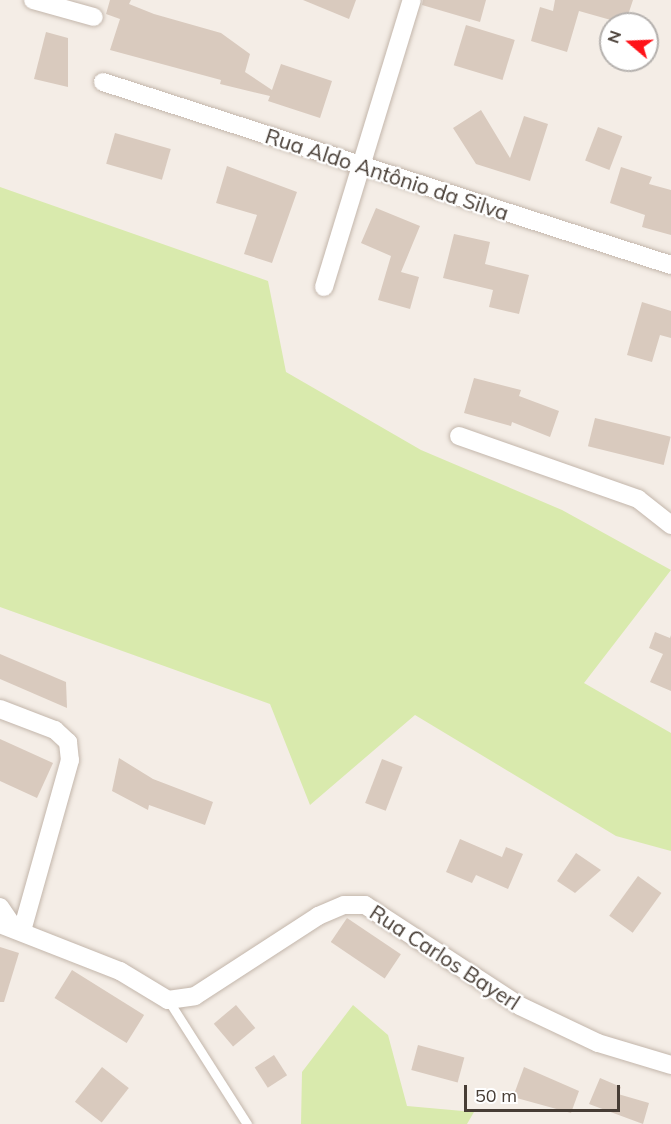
<!DOCTYPE html>
<html>
<head>
<meta charset="utf-8">
<style>
	body { margin:0 }
	#map { position:relative; width:671px; height:1124px; overflow:hidden; background:#f4ede6; font-family:Mulish,sans-serif }
	div>[style] { position:absolute }
	.green>* { inset:0; background:#d9eaad }
	.building>* { inset:0; background:#d9cabe; transform-origin:0 0 }
	.roads { filter:drop-shadow(0 0 2px #c3b6ab) drop-shadow(0 0 2px #c3b6ab) }
	.service>* { height:9px; margin:-4.5px; padding:0 4.5px; transform-origin:4.5px; border-radius:4.5px; background:#fff }
	.minor>* { height:18px; margin:-9px; padding:0 9px; transform-origin:9px; border-radius:9px; background:#fff }
	span { translate:-50% -50%; white-space:nowrap; text-align:center; line-height:1.15; -webkit-text-stroke:4.5px #fff; paint-order:stroke }
	.street-label { font-size:21px; color:#473d35 }
	.north { position:absolute; left:599px; top:12px; width:60px; height:60px; box-sizing:border-box; background:#fff; border:2px solid #b5b1ae; border-radius:50%; rotate:289deg; font-size:16px; font-weight:700; line-height:24px; text-align:center; color:#473d35 }
	.north::after { content:''; display:block; margin:auto; width:21px; height:27px; background:#ff1218; clip-path:polygon(50% 0,100% 100%,50% 72%,0 100%) }
	.scale { position:absolute; left:464px; top:1085px; width:156px; height:27px; box-sizing:border-box; border:3px solid #473d35; border-top:0; padding-left:8px; font-size:18px; line-height:21px; white-space:nowrap; color:#473d35; -webkit-text-stroke:4px #fff; paint-order:stroke }
</style>
</head>
<body>
<div id="map">
	<div class="green">
		<i style="clip-path:polygon(0 187px,268px 281px,286px 372px,421px 450px,562px 510px,671px 570px,584px 683px,671px 733px,671px 851px,616px 836px,415px 715px,310px 805px,270px 704px,0 607px)"></i>
		<i style="clip-path:polygon(353px 1005px,388px 1035px,407px 1106px,474px 1112px,467px 1124px,301px 1124px,302px 1072px)"></i>
	</div>
	<div class="building">
		<i style="clip-path:polygon(110px 0,131px 0,129px 4px,154px 14px,221px 33px,250px 54px,245px 72px,272px 90px,281px 64px,332px 81px,320px 118px,268px 101px,270px 96px,220px 84px,221px 80px,110px 50px,120px 19px,106px 14px)"></i>
		<i style="clip-path:polygon(303px 0,356px 0,349px 19px)"></i>
		<i style="clip-path:polygon(423px 0,486px 0,480px 22px,422px 5px)"></i>
		<i style="clip-path:polygon(555px 0,633px 0,625px 24px,579px 11px,567px 52px,531px 41px,540px 7px,553px 11px)"></i>
		<i style="left:466px;top:25px;width:51px;height:42px;rotate:17deg"></i>
		<i style="clip-path:polygon(46px 32px,68px 38px,68px 87px,34px 79px)"></i>
		<i style="clip-path:polygon(481px 110px,510px 158px,524px 116px,548px 124px,530px 181px,476px 164px,453px 128px)"></i>
		<i style="left:598px;top:127px;width:26px;height:36px;rotate:21deg"></i>
		<i style="left:115px;top:133px;width:58px;height:32px;rotate:16deg"></i>
		<i style="clip-path:polygon(227px 166px,297px 192px,272px 263px,244px 254px,257px 215px,216px 203px)"></i>
		<i style="clip-path:polygon(621px 167px,652px 177px,649px 184px,671px 190px,671px 235px,642px 227px,645px 215px,610px 203px)"></i>
		<i style="clip-path:polygon(376px 208px,420px 226px,401px 272px,419px 277px,410px 309px,378px 300px,391px 256px,361px 243px)"></i>
		<i style="clip-path:polygon(454px 234px,490px 242px,485px 264px,529px 275px,519px 314px,489px 307px,493px 290px,443px 278px)"></i>
		<i style="clip-path:polygon(642px 302px,671px 311px,671px 338px,660px 335px,652px 362px,627px 355px)"></i>
		<i style="clip-path:polygon(474px 378px,521px 390px,519px 396px,559px 411px,550px 437px,512px 422px,511px 426px,464px 413px)"></i>
		<i style="left:595px;top:418px;width:78px;height:29px;rotate:14deg"></i>
		<i style="clip-path:polygon(655px 632px,670px 638px,671px 635px,671px 691px,650px 682px,663px 654px,649px 648px)"></i>
		<i style="clip-path:polygon(0 654px,66px 682px,67px 708px,0 679px)"></i>
		<i style="clip-path:polygon(0 739px,53px 763px,37px 798px,0 781px)"></i>
		<i style="clip-path:polygon(119px 758px,153px 779px,213px 802px,205px 825px,149px 805px,148px 810px,112px 791px)"></i>
		<i style="left:382px;top:759px;width:22px;height:47px;rotate:21deg"></i>
		<i style="clip-path:polygon(460px 839px,502px 857px,506px 847px,523px 854px,508px 889px,476px 875px,472px 883px,446px 872px)"></i>
		<i style="clip-path:polygon(576px 853px,601px 870px,575px 893px,557px 881px)"></i>
		<i style="left:638px;top:876px;width:29px;height:49px;rotate:36deg"></i>
		<i style="left:347px;top:918px;width:65px;height:29px;rotate:34deg"></i>
		<i style="clip-path:polygon(0 947px,19px 953px,4px 1002px,0 1002px)"></i>
		<i style="left:72px;top:970px;width:85px;height:33px;rotate:32deg"></i>
		<i style="left:236px;top:1005px;width:30px;height:29px;rotate:50deg"></i>
		<i style="left:418px;top:1045px;width:48px;height:26px;rotate:15deg"></i>
		<i style="left:274px;top:1055px;width:24px;height:23px;rotate:57deg"></i>
		<i style="left:102px;top:1067px;width:34px;height:44px;rotate:38deg"></i>
		<i style="clip-path:polygon(524px 1067px,579px 1091px,571px 1113px,513px 1097px)"></i>
		<i style="clip-path:polygon(600px 1078px,621px 1087px,618px 1094px,649px 1103px,643px 1124px,589px 1104px)"></i>
	</div>
	<div class="roads">
		<div class="service">
			<i style="left:168px;top:1000px;width:147px;rotate:57.5deg"></i>
		</div>
		<div class="minor">
			<i style="left:33px;top:0;width:63px;rotate:15.6deg"></i>
			<i style="left:103px;top:82px;width:597px;rotate:17.86deg"></i>
			<i style="left:324px;top:287px;width:300px;rotate:-73deg"></i>
			<i style="left:459px;top:436px;width:190px;rotate:19.4deg"></i>
			<i style="left:638px;top:499px;width:42px;rotate:38.2deg"></i>
			<i style="left:0;top:709px;width:59px;rotate:20.9deg"></i>
			<i style="left:55px;top:730px;width:18px;rotate:43deg"></i>
			<i style="left:68px;top:742px;width:18px;rotate:84deg"></i>
			<i style="left:70px;top:760px;width:178px;rotate:105.7deg"></i>
			<i style="left:0;top:907px;width:27px;rotate:56deg"></i>
			<i style="left:0;top:924px;width:129px;rotate:21.4deg"></i>
			<i style="left:120px;top:971px;width:56px;rotate:31.1deg"></i>
			<i style="left:168px;top:1000px;width:27px;rotate:-8deg"></i>
			<i style="left:195px;top:996px;width:147px;rotate:-33deg"></i>
			<i style="left:318px;top:916px;width:28px;rotate:-23deg"></i>
			<i style="left:344px;top:905px;width:21px"></i>
			<i style="left:365px;top:905px;width:185px;rotate:33.1deg"></i>
			<i style="left:520px;top:1006px;width:86px;rotate:25.4deg"></i>
			<i style="left:598px;top:1043px;width:76px;rotate:16.8deg"></i>
		</div>
	</div>
	<div class="street-label">
		<span style="left:387px;top:174px;rotate:18deg">Rua Aldo Antônio da Silva</span>
		<span style="left:445px;top:957px;rotate:33deg">Rua Carlos Bayerl</span>
	</div>
	<div class="north">N</div>
	<div class="scale">50 m</div>
</div>
</body>
</html>
